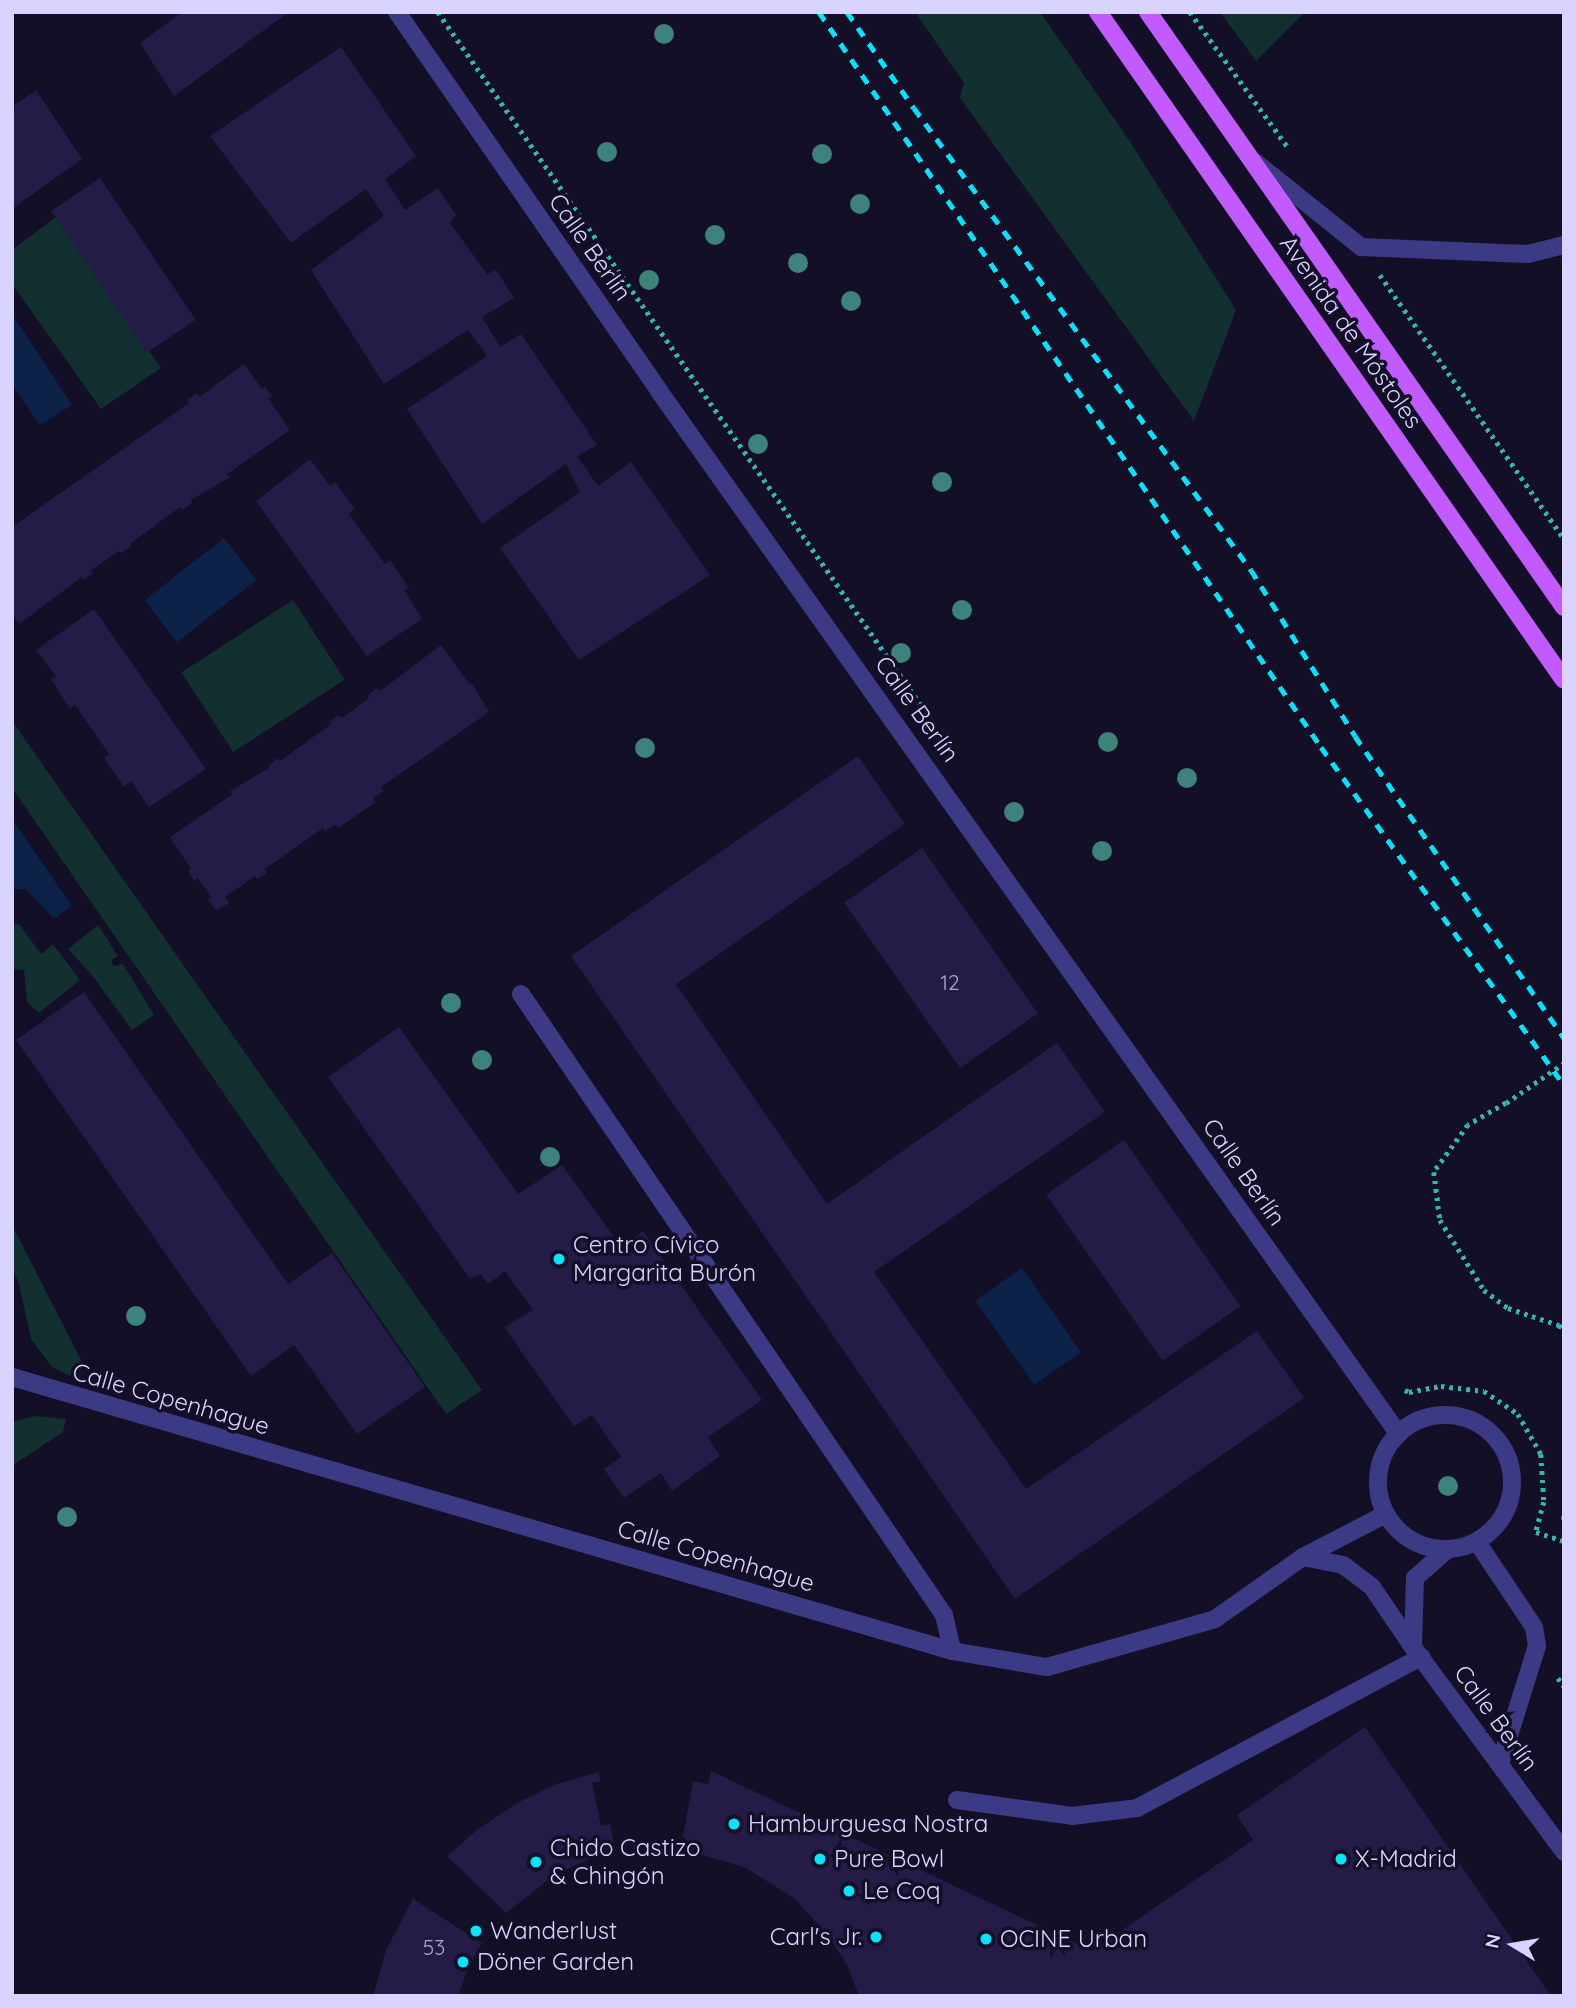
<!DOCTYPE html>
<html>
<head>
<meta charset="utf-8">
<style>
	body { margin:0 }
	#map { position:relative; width:1576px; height:2008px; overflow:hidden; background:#130f26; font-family:Quicksand,sans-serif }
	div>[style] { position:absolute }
	.green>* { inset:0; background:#12302f; transform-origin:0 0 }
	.water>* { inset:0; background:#0c2248; transform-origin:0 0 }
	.building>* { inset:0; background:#241b47; transform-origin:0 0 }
	.path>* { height:4.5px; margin-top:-2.25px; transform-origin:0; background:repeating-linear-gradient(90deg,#2fb8b0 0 3.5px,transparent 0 8.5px) }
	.minor>* { height:18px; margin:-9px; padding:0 9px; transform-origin:9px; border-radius:9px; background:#3d3a85 }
	.minor>.ring { margin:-9px; padding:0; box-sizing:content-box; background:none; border:18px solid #3d3a85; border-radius:50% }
	.major>* { height:18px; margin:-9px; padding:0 9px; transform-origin:9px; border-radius:9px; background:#c25bff }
	.rail>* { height:5px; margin-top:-2.5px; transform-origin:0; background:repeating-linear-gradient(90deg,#00e5ff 0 10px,transparent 0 19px) }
	.path-bridge>* { height:4.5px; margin-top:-2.25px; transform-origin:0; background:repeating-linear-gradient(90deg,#2fb8b0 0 3.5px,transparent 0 8.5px) }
	.trees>* { width:20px; height:20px; margin:-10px; border-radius:50%; background:#3d827b }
	.dots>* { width:19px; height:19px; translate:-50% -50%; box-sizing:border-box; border:4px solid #130f26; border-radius:50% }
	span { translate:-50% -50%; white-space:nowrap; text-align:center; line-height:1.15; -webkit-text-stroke:7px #130f26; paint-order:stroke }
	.number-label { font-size:21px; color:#aca6d1 }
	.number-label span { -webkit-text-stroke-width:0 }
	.street-label { font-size:24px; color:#d9d4ff }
	.poi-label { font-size:24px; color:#d9d4ff }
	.left { translate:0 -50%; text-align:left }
	.right { translate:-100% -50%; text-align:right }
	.frame { position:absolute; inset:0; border:14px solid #d9d4ff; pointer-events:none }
	.north { position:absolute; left:1478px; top:1910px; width:70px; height:70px; -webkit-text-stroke:5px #130f26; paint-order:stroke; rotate:281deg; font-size:19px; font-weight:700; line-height:28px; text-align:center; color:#d9d4ff }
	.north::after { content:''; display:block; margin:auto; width:24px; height:32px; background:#d9d4ff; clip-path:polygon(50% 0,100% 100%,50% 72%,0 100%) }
</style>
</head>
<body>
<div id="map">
	<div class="green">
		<i style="clip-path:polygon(915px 12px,1040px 12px,1129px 140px,1236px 310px,1194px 421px,960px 98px,964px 83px)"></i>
		<i style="clip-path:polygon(1220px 12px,1305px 12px,1256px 61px)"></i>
		<i style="clip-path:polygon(56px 217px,161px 368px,101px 409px,12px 284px,12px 250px)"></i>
		<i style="left:293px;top:600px;width:95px;height:133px;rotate:57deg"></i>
		<i style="clip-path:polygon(12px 721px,482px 1390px,446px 1414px,12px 788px)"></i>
		<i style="clip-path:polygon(19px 924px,41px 954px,53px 944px,80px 980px,39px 1013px,27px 1002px,24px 970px,12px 969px,12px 925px)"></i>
		<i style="clip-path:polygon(98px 925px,118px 956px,111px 960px,114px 966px,123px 964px,154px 1015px,132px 1030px,92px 975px,68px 949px)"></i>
		<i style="clip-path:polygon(12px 1225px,82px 1362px,78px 1380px,52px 1367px,31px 1339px,19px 1284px,12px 1266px)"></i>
		<i style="clip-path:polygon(35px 1416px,66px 1419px,63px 1432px,12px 1466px,12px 1422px)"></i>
	</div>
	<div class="water">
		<i style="clip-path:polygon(12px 314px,72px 405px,40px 425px,12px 385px)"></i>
		<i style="left:224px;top:538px;width:53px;height:101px;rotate:52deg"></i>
		<i style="clip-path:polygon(12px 819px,72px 906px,54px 919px,26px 889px,12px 889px)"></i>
		<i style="left:1022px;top:1268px;width:103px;height:57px;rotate:55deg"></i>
	</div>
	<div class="building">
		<i style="clip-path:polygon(182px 12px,289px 12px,174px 96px,140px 43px)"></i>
		<i style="clip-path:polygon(341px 47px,416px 156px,385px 179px,405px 210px,438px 188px,456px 215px,450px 223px,487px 274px,496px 270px,514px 298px,482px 317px,500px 347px,521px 334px,597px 445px,577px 456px,598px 486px,631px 462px,710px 575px,579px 660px,500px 548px,580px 492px,566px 464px,482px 524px,407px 409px,487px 356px,468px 330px,384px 384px,311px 270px,384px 216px,366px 189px,291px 243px,210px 136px)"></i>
		<i style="clip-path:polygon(36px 90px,82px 159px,12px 209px,12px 107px)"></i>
		<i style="left:100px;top:178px;width:171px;height:59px;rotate:56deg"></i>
		<i style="clip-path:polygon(244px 364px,262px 389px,265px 387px,272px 396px,268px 398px,290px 430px,227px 474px,230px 477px,191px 500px,192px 503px,183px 510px,180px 507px,130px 544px,132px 546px,121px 553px,119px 551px,91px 570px,93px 573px,84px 580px,82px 577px,19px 624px,12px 614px,12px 527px,189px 403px,187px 400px,197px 393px,199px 397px)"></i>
		<i style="clip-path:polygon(310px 459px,330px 486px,335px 482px,355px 509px,349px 514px,385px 564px,390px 560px,409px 588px,404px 590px,422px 619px,367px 656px,256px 501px)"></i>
		<i style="clip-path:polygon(94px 609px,206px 769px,149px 807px,131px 781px,124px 787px,104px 758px,109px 754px,75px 705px,70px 709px,51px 679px,56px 676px,36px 650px)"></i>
		<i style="clip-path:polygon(441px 645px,470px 685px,472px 683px,489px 712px,381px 787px,384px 791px,373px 798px,376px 802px,338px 828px,335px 825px,324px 832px,323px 828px,265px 869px,266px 873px,257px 879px,255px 876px,225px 897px,229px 903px,216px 911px,208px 899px,212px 898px,198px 878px,194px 881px,188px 871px,191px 869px,170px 837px,233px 794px,230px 791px,269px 768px,269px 765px,278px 758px,280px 761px,331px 724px,329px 722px,339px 715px,342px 718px,369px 698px,368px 695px,377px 688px,380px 691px)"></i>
		<i style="clip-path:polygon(858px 756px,905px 824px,676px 984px,827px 1204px,1057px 1043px,1105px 1112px,874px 1272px,1026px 1489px,1257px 1331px,1304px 1398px,1015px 1599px,571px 956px)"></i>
		<i style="left:922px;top:848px;width:202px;height:95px;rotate:55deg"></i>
		<i style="clip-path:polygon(84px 992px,288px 1284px,332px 1253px,425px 1387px,357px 1434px,294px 1345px,251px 1376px,16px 1040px)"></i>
		<i style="clip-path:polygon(399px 1027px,518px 1194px,562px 1165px,621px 1247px,643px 1231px,762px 1400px,708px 1437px,720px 1456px,672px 1491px,661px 1473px,624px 1498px,604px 1469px,621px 1457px,592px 1415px,574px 1426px,504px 1327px,533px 1310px,505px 1271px,488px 1284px,481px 1274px,470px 1279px,328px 1077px)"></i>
		<i style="left:1124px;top:1140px;width:203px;height:95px;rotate:55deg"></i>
		<i style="clip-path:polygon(1365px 1727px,1551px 1996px,859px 1996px,847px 1965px,830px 1938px,795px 1899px,746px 1868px,697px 1853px,697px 1850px,681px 1847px,693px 1781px,708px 1784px,711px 1771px,1092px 1951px,1253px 1840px,1237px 1815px)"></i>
		<i style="clip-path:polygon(599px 1772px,600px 1781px,592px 1783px,601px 1826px,610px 1824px,616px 1853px,590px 1859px,556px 1874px,506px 1913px,447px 1856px,478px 1829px,517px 1803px,556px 1784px)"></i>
		<i style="clip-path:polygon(413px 1899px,482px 1943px,469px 1966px,458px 1996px,373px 1996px,386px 1950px)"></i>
	</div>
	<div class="path">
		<i style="left:438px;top:12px;width:861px;rotate:55.13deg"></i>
		<i style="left:1190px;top:12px;width:169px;rotate:54.1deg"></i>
		<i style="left:1380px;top:275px;width:322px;rotate:55.1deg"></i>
		<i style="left:1506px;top:1103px;width:44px;rotate:149.9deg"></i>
		<i style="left:1468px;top:1125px;width:58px;rotate:125.9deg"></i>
		<i style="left:1434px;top:1172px;width:48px;rotate:82.9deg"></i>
		<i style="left:1440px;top:1220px;width:83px;rotate:57.8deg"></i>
		<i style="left:1484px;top:1290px;width:30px;rotate:37deg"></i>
		<i style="left:1508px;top:1308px;width:54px;rotate:18.4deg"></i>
		<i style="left:1559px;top:1325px;width:8px;rotate:50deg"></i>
		<i style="left:1405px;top:1390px;width:4px;rotate:27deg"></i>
		<i style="left:1409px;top:1392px;width:33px;rotate:-11deg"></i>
		<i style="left:1441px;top:1386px;width:43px;rotate:6.6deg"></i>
		<i style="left:1484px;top:1391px;width:41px;rotate:34.1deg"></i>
		<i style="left:1518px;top:1414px;width:46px;rotate:60.1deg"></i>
		<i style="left:1541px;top:1454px;width:48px;rotate:86.4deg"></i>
		<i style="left:1544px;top:1502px;width:31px;rotate:105deg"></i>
		<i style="left:1536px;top:1532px;width:29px;rotate:18deg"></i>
		<i style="left:1564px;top:1516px;width:7px;rotate:90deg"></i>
		<i style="left:1558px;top:1678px;width:10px;rotate:53deg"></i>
	</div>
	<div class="minor">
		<i style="left:397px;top:12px;width:461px;rotate:55.3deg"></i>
		<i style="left:659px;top:391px;width:1277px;rotate:54.66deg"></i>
		<i style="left:1255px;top:162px;width:136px;rotate:38.7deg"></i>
		<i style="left:1361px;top:247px;width:167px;rotate:2.4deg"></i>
		<i style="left:1528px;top:254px;width:37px;rotate:-14deg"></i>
		<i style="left:521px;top:994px;width:751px;rotate:55.74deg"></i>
		<i style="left:944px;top:1615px;width:37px;rotate:77deg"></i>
		<i style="left:12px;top:1377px;width:979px;rotate:16.25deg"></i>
		<i style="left:952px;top:1651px;width:96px;rotate:9.6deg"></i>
		<i style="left:1047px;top:1667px;width:175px;rotate:-15.9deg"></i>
		<i style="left:1215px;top:1619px;width:108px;rotate:-35.2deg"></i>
		<i style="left:1303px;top:1557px;width:93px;rotate:-27.4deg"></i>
		<i class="ring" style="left:1378px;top:1415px;width:116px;height:116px"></i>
		<i style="left:1477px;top:1542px;width:102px;rotate:56.2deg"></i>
		<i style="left:1534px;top:1627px;width:19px;rotate:81deg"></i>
		<i style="left:1537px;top:1646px;width:124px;rotate:107.4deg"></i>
		<i style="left:1448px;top:1549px;width:44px;rotate:138.7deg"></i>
		<i style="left:1415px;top:1578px;width:69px;rotate:91.7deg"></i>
		<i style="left:1413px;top:1647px;width:255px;rotate:53.6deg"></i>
		<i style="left:1303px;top:1557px;width:41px;rotate:11.3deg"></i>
		<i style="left:1343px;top:1565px;width:36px;rotate:37deg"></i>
		<i style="left:1372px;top:1587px;width:73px;rotate:55.7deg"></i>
		<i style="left:957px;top:1800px;width:116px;rotate:7.9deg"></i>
		<i style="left:1072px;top:1816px;width:65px;rotate:-7deg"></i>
		<i style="left:1137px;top:1808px;width:322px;rotate:-28deg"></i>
	</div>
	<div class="major">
		<i style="left:1098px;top:12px;width:814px;rotate:55.1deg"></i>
		<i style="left:1148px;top:12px;width:726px;rotate:55.04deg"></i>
	</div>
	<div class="rail">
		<i style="left:819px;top:12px;width:890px;rotate:55.67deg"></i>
		<i style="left:1321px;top:747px;width:416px;rotate:54.3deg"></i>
		<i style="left:847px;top:12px;width:117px;rotate:55.1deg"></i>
		<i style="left:914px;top:108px;width:572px;rotate:53.89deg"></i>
		<i style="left:1251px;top:570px;width:196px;rotate:57.9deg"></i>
		<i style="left:1355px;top:736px;width:367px;rotate:55.3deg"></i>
	</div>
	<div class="path-bridge">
		<i style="left:1506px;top:1103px;width:70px;rotate:-34.6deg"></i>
	</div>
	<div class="trees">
		<i style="left:664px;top:34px"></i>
		<i style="left:607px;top:152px"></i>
		<i style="left:822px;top:154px"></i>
		<i style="left:860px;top:204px"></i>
		<i style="left:715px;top:235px"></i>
		<i style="left:798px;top:263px"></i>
		<i style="left:649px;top:280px"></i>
		<i style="left:851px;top:301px"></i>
		<i style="left:758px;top:444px"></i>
		<i style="left:942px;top:482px"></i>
		<i style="left:962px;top:610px"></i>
		<i style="left:901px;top:653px"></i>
		<i style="left:1108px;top:742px"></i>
		<i style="left:645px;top:748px"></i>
		<i style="left:1187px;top:778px"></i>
		<i style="left:1014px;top:812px"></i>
		<i style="left:1102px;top:851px"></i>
		<i style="left:451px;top:1003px"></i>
		<i style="left:482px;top:1060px"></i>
		<i style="left:550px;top:1157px"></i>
		<i style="left:136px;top:1316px"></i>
		<i style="left:1448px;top:1486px"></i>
		<i style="left:67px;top:1517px"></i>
	</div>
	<div class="dots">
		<i style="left:559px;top:1259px;background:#00e5ff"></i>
		<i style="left:734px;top:1824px;background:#00e5ff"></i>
		<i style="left:820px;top:1859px;background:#00e5ff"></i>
		<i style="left:1341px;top:1859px;background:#00e5ff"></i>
		<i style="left:536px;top:1862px;background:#00e5ff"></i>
		<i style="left:849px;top:1891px;background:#00e5ff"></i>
		<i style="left:476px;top:1931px;background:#00e5ff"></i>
		<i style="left:876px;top:1937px;background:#00e5ff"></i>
		<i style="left:986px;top:1939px;background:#00e5ff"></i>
		<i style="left:463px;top:1962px;background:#00e5ff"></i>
	</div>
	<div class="number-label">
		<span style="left:950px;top:982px">12</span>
		<span style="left:434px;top:1947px">53</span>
	</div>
	<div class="street-label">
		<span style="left:590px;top:247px;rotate:55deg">Calle Berlín</span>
		<span style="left:1351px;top:332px;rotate:55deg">Avenida de Móstoles</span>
		<span style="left:917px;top:709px;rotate:54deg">Calle Berlín</span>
		<span style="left:1244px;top:1172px;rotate:55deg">Calle Berlín</span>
		<span style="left:171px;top:1399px;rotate:16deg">Calle Copenhague</span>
		<span style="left:716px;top:1556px;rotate:16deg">Calle Copenhague</span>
		<span style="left:1496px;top:1718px;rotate:54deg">Calle Berlín</span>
	</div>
	<div class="poi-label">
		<span class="left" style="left:573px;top:1259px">Centro Cívico<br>Margarita Burón</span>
		<span class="left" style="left:748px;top:1824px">Hamburguesa Nostra</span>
		<span class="left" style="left:550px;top:1862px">Chido Castizo<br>&amp; Chingón</span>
		<span class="left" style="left:834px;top:1859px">Pure Bowl</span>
		<span class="left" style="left:1355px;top:1859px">X-Madrid</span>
		<span class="left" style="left:863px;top:1891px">Le Coq</span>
		<span class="left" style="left:490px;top:1931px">Wanderlust</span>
		<span class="right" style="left:862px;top:1937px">Carl's Jr.</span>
		<span class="left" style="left:1000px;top:1939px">OCINE Urban</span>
		<span class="left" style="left:477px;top:1962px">Döner Garden</span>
	</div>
	<div class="frame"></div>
	<div class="north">N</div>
</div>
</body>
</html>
